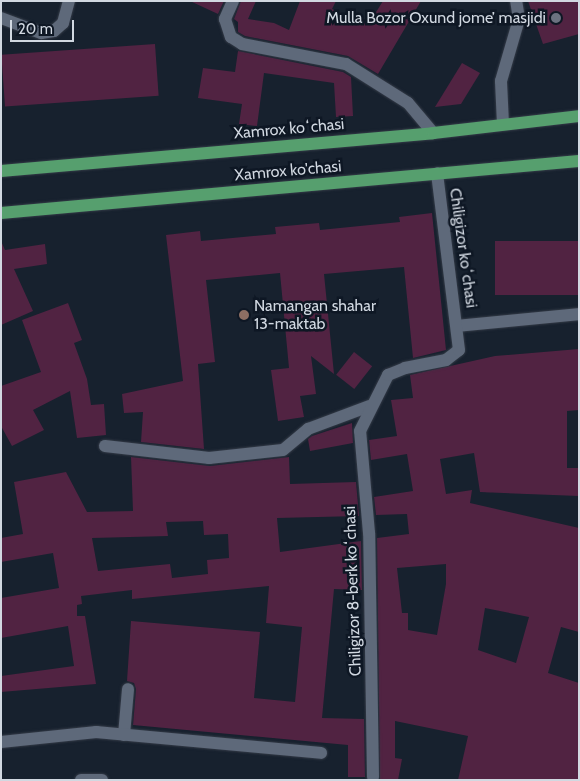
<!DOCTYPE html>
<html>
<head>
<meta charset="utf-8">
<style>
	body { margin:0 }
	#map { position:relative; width:580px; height:781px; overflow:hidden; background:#17212e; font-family:Cabin,sans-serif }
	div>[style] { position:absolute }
	.building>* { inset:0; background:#512342; transform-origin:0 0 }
	.roads { filter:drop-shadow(0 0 1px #343b47) drop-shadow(0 0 1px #343b47) }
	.minor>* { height:12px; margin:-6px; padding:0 6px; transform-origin:6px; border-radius:6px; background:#5e697a }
	.major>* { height:12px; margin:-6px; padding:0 6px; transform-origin:6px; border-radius:6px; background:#569f6e }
	.dots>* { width:14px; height:14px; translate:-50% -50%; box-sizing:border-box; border:2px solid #0e1724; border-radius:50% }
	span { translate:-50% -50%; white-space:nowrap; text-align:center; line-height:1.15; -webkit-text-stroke:5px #0e1724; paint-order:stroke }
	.poi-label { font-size:16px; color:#d1d8e1 }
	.right { translate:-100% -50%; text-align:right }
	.left { translate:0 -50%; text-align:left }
	.street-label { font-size:16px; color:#d1d8e1 }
	.frame { position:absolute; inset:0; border:2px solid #d1d8e1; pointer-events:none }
	.scale { position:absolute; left:10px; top:20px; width:64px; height:22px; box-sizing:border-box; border:2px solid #d1d8e1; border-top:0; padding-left:6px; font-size:15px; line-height:18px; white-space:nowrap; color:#d1d8e1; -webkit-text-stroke:4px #0e1724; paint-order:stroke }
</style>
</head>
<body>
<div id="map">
	<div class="building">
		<i style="clip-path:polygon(190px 1px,224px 1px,218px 14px)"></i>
		<i style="clip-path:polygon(241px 1px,256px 1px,248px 19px,274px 23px,289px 30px,300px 1px,336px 1px,332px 9px,368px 25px,383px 1px,421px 1px,378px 74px,348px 56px,245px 36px,238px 32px,238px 22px,234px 19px)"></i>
		<i style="clip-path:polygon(528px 1px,579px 1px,579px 34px,543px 44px)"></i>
		<i style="left:155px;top:44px;width:52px;height:154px;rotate:86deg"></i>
		<i style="clip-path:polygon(238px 51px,343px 72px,351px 77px,353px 116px,336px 117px,334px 83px,264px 73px,257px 126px,239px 124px,242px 104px,198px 98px,203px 68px,235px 72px)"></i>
		<i style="clip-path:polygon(462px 63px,480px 73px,461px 104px,435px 107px)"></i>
		<i style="clip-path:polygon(432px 213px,446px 350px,413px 358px,404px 267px,324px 274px,334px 374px,311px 356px,316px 394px,300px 396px,304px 417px,278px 421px,271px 370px,289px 368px,280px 273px,206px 280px,215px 362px,198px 364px,204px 449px,141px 442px,143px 412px,124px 413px,122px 394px,183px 381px,166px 235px,200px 231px,201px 241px,276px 234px,275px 227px,319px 223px,320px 230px,400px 222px,399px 217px)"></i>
		<i style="clip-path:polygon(1px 241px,5px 250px,45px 244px,47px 264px,14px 269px,33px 311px,1px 325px)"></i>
		<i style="left:579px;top:241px;width:54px;height:84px;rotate:90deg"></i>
		<i style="clip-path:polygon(68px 303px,82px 340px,74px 343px,87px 379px,91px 405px,104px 404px,106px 435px,77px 438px,70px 391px,33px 410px,44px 430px,12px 446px,1px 426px,1px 386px,41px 372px,22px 320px)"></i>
		<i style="clip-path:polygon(evenodd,579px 349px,579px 410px,567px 411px,567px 468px,579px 468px,579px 496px,480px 492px,474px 453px,440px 459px,446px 494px,472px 490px,470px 503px,579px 528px,579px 632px,561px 627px,548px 673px,579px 683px,579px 780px,458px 780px,468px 736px,395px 721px,395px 758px,402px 759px,398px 780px,380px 780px,377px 538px,409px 534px,407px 514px,376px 515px,374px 497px,413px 491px,407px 454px,371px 460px,369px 440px,397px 436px,391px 400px,413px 398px,410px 375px,495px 356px,579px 349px,446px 564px,446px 584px,437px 635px,408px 630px,408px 613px,402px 613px,397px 568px,446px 564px,579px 349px,485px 608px,529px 617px,516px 663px,478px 650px,485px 608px)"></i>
		<i style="left:354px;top:352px;width:23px;height:29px;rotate:38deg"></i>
		<i style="clip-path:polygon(352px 423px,353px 443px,310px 451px,308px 439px,312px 436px)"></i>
		<i style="clip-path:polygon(evenodd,131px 457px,210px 466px,289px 457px,290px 484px,356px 482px,359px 516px,277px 518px,280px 552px,361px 541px,362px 590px,334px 589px,322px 718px,364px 719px,365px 777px,348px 777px,348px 745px,133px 725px,136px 689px,134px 683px,127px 681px,131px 621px,260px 632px,254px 698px,295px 702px,302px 627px,266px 623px,269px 586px,132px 599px,132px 590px,81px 596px,82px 604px,77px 605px,77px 616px,85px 616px,96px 684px,1px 692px,1px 676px,74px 666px,68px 626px,1px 638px,1px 598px,59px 588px,53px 553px,1px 562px,1px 538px,23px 534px,14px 482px,66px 472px,87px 512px,133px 511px,131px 457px,203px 521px,204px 535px,228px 534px,229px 558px,207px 560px,208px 574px,172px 578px,170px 564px,98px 571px,92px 538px,168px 536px,166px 522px,203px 521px)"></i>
	</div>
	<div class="roads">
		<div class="minor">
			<i style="left:233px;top:1px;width:20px;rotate:114deg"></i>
			<i style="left:225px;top:19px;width:19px;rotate:72deg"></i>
			<i style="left:231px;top:37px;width:13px;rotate:32deg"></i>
			<i style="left:242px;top:44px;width:106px;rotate:10.9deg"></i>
			<i style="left:346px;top:64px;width:73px;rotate:32.2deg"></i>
			<i style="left:408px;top:103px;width:39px;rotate:50deg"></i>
			<i style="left:1px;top:18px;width:43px;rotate:20.6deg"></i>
			<i style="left:41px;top:33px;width:13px;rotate:-9deg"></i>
			<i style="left:54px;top:31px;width:12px;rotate:-42deg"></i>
			<i style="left:63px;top:23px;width:23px;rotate:-75deg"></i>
			<i style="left:503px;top:124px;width:43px;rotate:-92.7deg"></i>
			<i style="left:501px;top:81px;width:65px;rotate:-73.8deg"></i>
			<i style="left:519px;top:19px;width:18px;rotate:-99deg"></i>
			<i style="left:457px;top:326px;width:123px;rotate:-5.6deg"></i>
			<i style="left:105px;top:446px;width:105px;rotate:6.6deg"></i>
			<i style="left:209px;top:458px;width:74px;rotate:-6.2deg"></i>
			<i style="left:283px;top:450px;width:33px;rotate:-40deg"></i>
			<i style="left:308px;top:429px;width:66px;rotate:-20.4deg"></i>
			<i style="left:124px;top:735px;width:46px;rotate:-85deg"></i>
			<i style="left:1px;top:742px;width:96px;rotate:-6deg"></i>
			<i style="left:96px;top:732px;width:226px;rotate:5.3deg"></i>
			<i style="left:373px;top:777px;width:244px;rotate:-90.9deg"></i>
			<i style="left:369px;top:533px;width:102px;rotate:-95deg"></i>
			<i style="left:360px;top:431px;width:63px;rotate:-63.4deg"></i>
			<i style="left:388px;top:375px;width:18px;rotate:-22deg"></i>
			<i style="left:405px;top:368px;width:42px;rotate:-11deg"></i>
			<i style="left:446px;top:360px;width:16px;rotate:-38deg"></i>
			<i style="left:459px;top:350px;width:178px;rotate:-97.1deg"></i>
			<i style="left:81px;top:780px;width:21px"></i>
		</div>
		<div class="major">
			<i style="left:1px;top:171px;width:434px;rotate:-5deg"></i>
			<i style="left:433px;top:133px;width:147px;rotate:-6.6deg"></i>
			<i style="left:1px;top:213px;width:580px;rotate:-5.14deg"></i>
		</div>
	</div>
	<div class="dots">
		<i style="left:556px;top:18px;background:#6b7280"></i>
		<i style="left:244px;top:315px;background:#8d6e63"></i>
	</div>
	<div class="poi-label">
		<span class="right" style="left:546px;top:18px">Mulla Bozor Oxund jome’ masjidi</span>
		<span class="left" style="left:254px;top:315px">Namangan shahar<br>13-maktab</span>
	</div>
	<div class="street-label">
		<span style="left:289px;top:129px;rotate:-5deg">Xamrox koʻchasi</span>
		<span style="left:288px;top:171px;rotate:-5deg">Xamrox ko'chasi</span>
		<span style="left:463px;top:248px;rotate:82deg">Chiligizor koʻchasi</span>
		<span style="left:353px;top:591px;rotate:-92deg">Chiligizor 8-berk koʻchasi</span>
	</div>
	<div class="frame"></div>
	<div class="scale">20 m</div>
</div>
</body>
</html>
